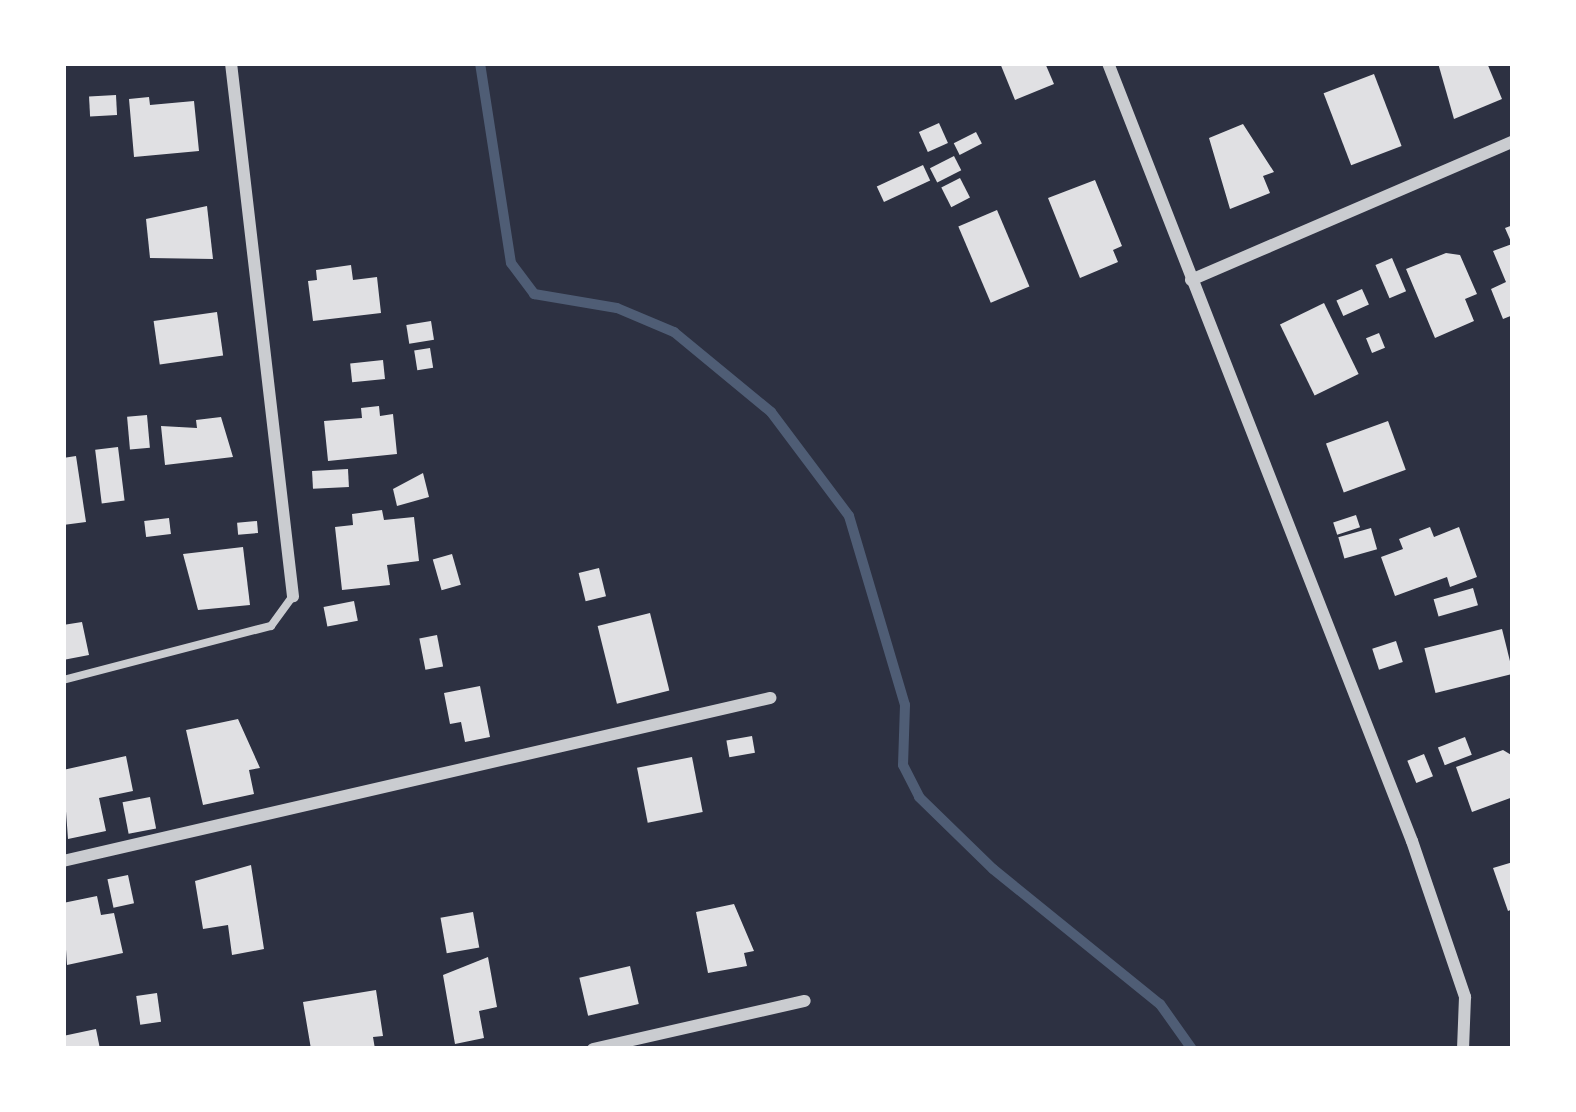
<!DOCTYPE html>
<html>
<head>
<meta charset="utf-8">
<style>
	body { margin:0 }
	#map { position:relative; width:1576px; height:1112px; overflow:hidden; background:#2d3142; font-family:Rubik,sans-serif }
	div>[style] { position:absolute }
	.stream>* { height:10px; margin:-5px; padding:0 5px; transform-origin:5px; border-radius:5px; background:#4f5d75 }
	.building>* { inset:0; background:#e0e0e3; transform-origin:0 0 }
	.service>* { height:8px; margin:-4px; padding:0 4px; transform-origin:4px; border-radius:4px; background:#caccd0 }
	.minor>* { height:12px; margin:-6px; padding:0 6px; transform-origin:6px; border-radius:6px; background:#caccd0 }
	span { translate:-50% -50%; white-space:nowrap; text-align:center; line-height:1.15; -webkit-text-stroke:10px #fff; paint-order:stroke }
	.frame { position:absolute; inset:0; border:66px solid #fff; pointer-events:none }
</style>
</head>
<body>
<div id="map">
	<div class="stream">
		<i style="left:480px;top:63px;width:202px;rotate:81.2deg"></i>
		<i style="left:511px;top:263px;width:39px;rotate:53deg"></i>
		<i style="left:534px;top:294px;width:84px;rotate:9.6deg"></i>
		<i style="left:617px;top:308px;width:62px;rotate:22.8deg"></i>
		<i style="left:674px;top:332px;width:126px;rotate:39.5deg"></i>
		<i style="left:771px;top:412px;width:130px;rotate:53.1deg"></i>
		<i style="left:849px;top:516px;width:197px;rotate:73.5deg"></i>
		<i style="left:905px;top:705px;width:60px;rotate:91.9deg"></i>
		<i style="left:903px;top:765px;width:36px;rotate:63deg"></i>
		<i style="left:919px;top:797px;width:103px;rotate:44.2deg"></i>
		<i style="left:993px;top:869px;width:215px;rotate:39deg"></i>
		<i style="left:1160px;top:1004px;width:55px;rotate:54.6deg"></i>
	</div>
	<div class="building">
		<i style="clip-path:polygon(1000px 63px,1045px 63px,1054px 84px,1015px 100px)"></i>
		<i style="clip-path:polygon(1438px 63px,1487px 63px,1502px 99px,1454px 119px)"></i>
		<i style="left:1374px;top:74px;width:77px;height:54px;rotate:69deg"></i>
		<i style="left:116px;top:95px;width:20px;height:27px;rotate:87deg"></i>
		<i style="clip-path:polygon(149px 97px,150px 105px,194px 101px,199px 151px,134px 157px,129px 99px)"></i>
		<i style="left:939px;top:123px;width:22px;height:22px;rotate:66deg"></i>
		<i style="clip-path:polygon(1243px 124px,1274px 172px,1263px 176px,1270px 193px,1230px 209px,1209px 138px)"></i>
		<i style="left:976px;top:132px;width:13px;height:25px;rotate:63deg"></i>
		<i style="left:954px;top:156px;width:16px;height:27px;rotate:63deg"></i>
		<i style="left:923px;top:165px;width:17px;height:51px;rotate:65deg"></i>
		<i style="left:960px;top:178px;width:22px;height:21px;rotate:63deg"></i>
		<i style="clip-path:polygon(1095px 180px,1122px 246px,1113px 250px,1118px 262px,1080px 278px,1048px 198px)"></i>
		<i style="clip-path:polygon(207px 206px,213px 259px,150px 258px,146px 219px)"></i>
		<i style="left:997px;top:210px;width:83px;height:42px;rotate:67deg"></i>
		<i style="clip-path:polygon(1513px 225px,1513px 315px,1503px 319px,1491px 289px,1506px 282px,1493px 251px,1512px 244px,1505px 228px)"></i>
		<i style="clip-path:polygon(1446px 253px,1460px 255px,1477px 294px,1465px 299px,1474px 321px,1435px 338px,1406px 269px)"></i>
		<i style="left:1392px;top:258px;width:36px;height:18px;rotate:67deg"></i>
		<i style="clip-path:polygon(351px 265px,353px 280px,377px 277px,381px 313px,313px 321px,308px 281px,317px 280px,316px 270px)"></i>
		<i style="left:1362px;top:289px;width:17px;height:28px;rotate:66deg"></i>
		<i style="left:1324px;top:303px;width:79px;height:49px;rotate:64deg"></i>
		<i style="left:217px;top:312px;width:44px;height:64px;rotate:82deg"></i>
		<i style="left:431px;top:321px;width:19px;height:25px;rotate:81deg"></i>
		<i style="left:1379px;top:333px;width:16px;height:14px;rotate:68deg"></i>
		<i style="left:430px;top:348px;width:20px;height:16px;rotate:81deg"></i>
		<i style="left:383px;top:360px;width:19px;height:33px;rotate:84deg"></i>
		<i style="clip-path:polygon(379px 406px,380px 416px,393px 414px,397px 454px,328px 461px,324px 421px,362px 418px,361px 408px)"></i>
		<i style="left:147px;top:415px;width:33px;height:20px;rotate:85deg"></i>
		<i style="clip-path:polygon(221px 417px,233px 457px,165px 465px,161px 426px,197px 428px,196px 420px)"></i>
		<i style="left:1388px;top:421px;width:52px;height:66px;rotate:70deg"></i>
		<i style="left:118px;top:447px;width:54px;height:23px;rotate:83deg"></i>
		<i style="clip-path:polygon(76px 456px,86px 522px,63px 525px,63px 458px)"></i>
		<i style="left:348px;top:469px;width:18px;height:36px;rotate:87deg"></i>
		<i style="clip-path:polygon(423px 473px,429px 497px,397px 506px,393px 489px)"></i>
		<i style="clip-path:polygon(382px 510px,384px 520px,414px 517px,419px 561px,387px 565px,390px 585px,342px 590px,335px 527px,353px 525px,352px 514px)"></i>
		<i style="left:1356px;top:515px;width:13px;height:24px;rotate:72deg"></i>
		<i style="left:169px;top:518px;width:16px;height:25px;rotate:83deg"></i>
		<i style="left:257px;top:521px;width:12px;height:20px;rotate:85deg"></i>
		<i style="clip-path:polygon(1430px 527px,1434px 537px,1459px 527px,1477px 577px,1450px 587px,1447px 577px,1395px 596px,1381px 557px,1403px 549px,1399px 539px)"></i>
		<i style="left:1371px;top:528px;width:22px;height:34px;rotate:74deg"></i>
		<i style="clip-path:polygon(243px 547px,250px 605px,198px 610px,183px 554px)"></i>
		<i style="left:452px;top:554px;width:32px;height:20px;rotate:74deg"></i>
		<i style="left:599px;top:568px;width:29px;height:21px;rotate:76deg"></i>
		<i style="left:1473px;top:588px;width:18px;height:41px;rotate:74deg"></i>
		<i style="left:354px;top:601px;width:20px;height:31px;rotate:79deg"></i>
		<i style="left:650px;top:613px;width:80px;height:54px;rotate:76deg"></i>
		<i style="clip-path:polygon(82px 622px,89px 655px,63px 660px,63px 625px)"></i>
		<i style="left:1502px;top:629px;width:46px;height:80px;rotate:76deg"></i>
		<i style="left:437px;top:635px;width:32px;height:18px;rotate:79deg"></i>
		<i style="left:1396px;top:641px;width:22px;height:25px;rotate:72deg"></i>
		<i style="clip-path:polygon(480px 686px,490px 737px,465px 742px,461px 722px,450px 724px,444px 693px)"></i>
		<i style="clip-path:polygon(238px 719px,260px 768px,249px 770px,254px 794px,203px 805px,186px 730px)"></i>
		<i style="left:752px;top:736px;width:17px;height:26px;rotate:80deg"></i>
		<i style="left:1465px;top:737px;width:19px;height:29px;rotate:69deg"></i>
		<i style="clip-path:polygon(1503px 750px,1513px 756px,1513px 797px,1472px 812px,1456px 767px)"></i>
		<i style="left:1424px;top:754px;width:24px;height:18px;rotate:68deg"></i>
		<i style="clip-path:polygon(126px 756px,133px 791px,99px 798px,106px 831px,68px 839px,63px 770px)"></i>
		<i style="left:692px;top:757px;width:56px;height:56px;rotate:79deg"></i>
		<i style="left:150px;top:797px;width:32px;height:28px;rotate:79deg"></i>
		<i style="clip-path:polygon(1513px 862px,1513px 909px,1508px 911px,1493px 868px)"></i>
		<i style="clip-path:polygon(251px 865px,264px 949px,232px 955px,228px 925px,203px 929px,195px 881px)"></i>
		<i style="left:128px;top:875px;width:29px;height:21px;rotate:78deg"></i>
		<i style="clip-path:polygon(97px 896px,101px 915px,114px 913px,123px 953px,67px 965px,63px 903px)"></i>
		<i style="clip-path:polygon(734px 904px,754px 951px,744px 953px,747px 966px,708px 973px,696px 912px)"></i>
		<i style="left:473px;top:912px;width:36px;height:33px;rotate:80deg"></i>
		<i style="clip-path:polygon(488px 957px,497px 1007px,479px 1011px,484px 1038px,455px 1044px,443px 975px)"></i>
		<i style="left:630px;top:966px;width:39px;height:52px;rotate:77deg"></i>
		<i style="clip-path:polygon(376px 990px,383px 1036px,373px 1037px,375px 1049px,311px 1049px,303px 1002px)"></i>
		<i style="left:157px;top:993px;width:29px;height:21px;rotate:82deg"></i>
		<i style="clip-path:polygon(96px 1029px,100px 1049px,63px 1049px,63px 1036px)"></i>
	</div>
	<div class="service">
		<i style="left:63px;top:680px;width:215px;rotate:-14.6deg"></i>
		<i style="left:271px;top:626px;width:37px;rotate:-54deg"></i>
	</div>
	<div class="minor">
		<i style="left:231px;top:63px;width:537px;rotate:83.37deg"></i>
		<i style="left:1108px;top:63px;width:835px;rotate:68.66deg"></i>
		<i style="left:1412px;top:841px;width:165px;rotate:71.2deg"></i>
		<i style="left:1465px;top:997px;width:52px;rotate:92.2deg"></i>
		<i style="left:1191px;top:280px;width:351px;rotate:-23.3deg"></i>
		<i style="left:63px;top:861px;width:726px;rotate:-12.98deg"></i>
		<i style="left:593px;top:1049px;width:217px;rotate:-12.8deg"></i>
	</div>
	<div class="frame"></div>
</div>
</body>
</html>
